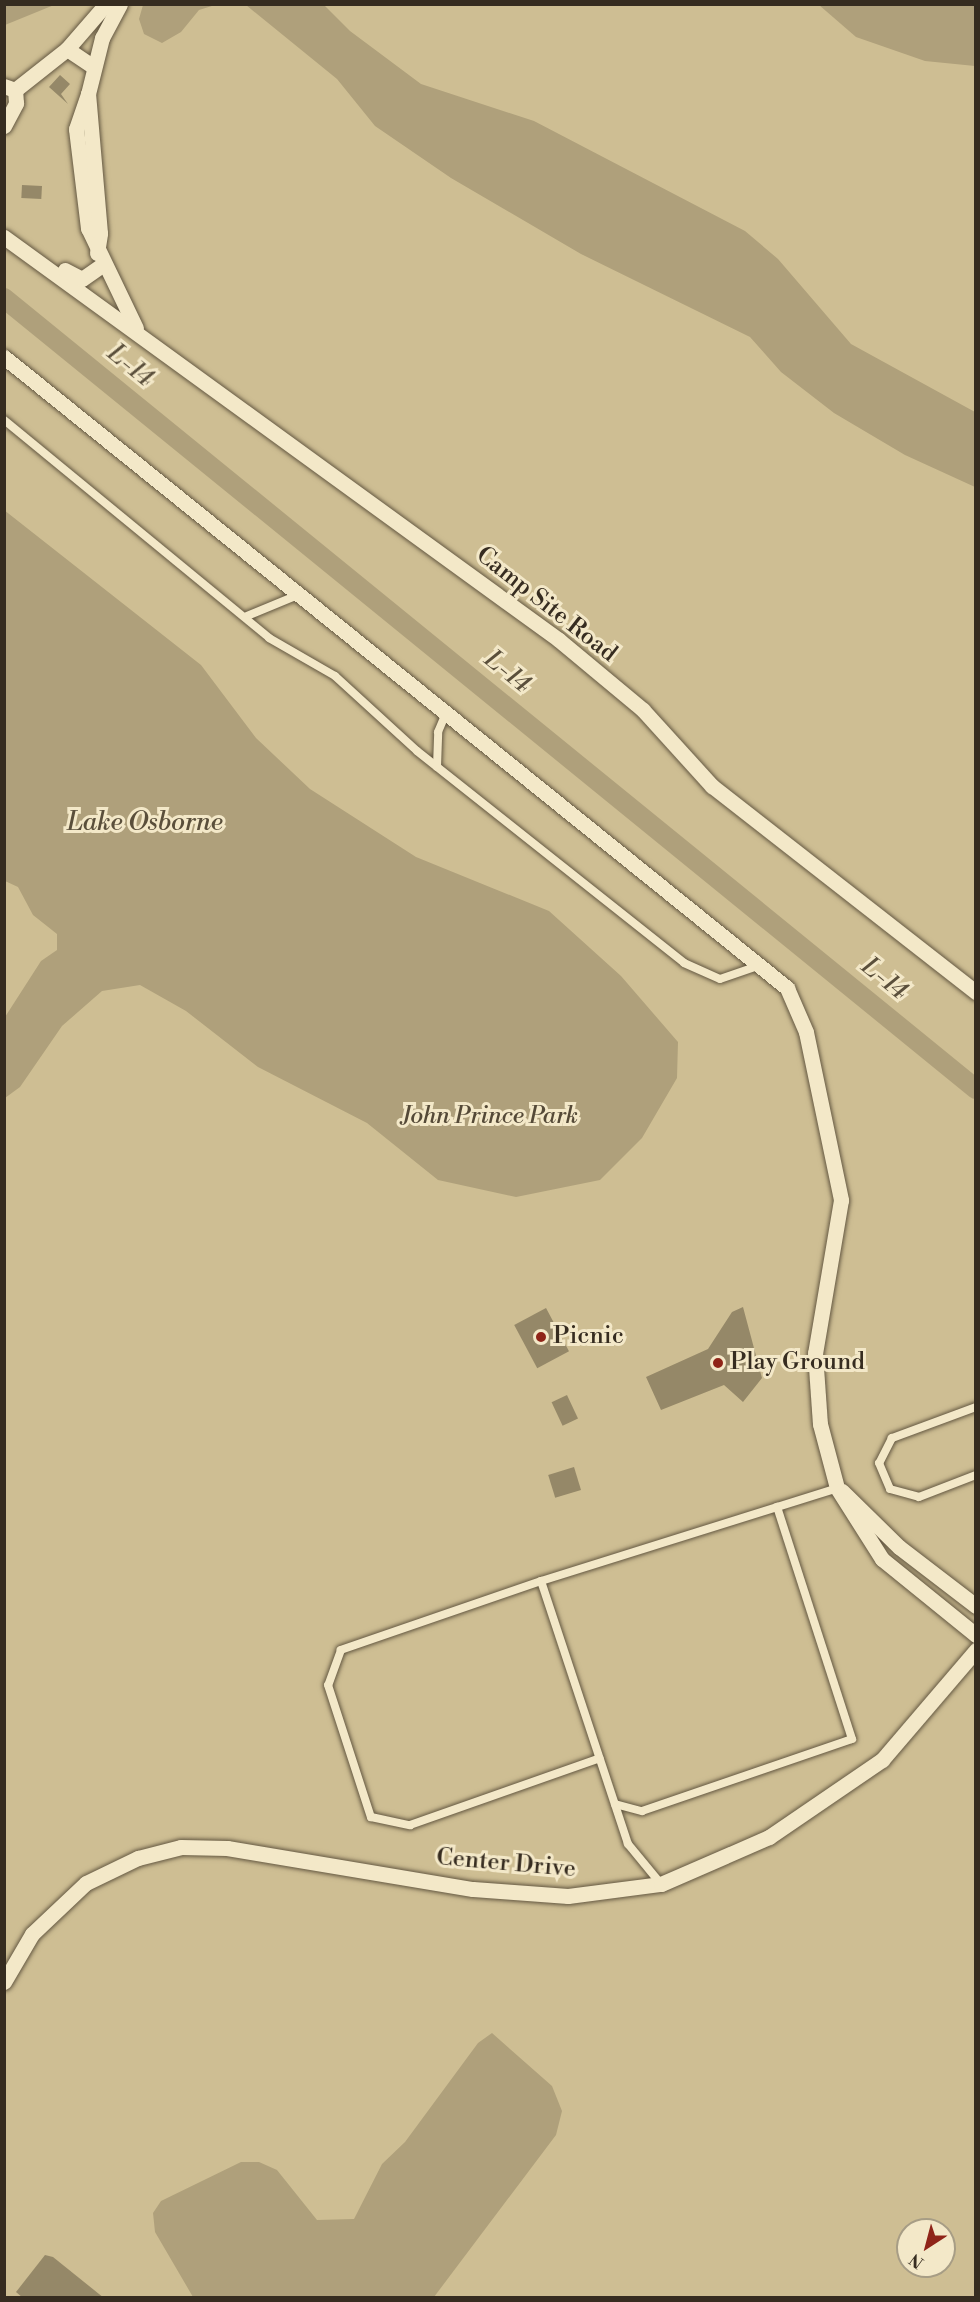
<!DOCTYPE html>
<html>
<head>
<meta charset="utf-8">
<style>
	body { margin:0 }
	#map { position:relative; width:980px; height:2302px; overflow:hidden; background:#eddcaa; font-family:"Libre Bodoni",serif }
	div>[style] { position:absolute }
	.green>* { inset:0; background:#cebe93 }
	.water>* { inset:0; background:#afa07b }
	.canal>* { height:20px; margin:-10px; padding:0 10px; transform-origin:10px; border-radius:10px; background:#afa07b }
	.building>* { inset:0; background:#958868; transform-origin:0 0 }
	.roads { filter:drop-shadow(0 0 2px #645842) drop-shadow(0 0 2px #645842) }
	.lane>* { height:8px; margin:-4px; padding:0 4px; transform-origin:4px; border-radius:4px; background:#f3e8c8 }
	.street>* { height:15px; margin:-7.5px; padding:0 7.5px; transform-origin:7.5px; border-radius:7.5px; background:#f3e8c8 }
	.dots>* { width:16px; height:16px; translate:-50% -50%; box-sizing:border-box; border:3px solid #f3e8c8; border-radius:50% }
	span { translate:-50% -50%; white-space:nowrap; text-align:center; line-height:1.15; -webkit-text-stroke:6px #f3e8c8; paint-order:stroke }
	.street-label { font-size:24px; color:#362c20 }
	.park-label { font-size:24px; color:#544937; font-style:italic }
	.poi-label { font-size:24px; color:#362c20 }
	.left { translate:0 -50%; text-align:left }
	.water-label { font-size:26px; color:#5a4f3b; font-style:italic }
	.frame { position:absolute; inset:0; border:6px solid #362c20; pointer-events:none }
	.north { position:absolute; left:896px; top:2218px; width:60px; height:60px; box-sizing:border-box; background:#f3e8c8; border:2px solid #a79d85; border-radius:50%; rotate:216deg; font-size:16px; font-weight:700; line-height:24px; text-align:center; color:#362c20 }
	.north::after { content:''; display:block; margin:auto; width:21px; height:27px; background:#8f2418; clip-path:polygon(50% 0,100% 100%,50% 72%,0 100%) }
</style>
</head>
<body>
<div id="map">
	<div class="green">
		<i style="clip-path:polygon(evenodd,5px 5px,975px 5px,975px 2297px,5px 2297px,5px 5px,908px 2230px,944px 2230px,944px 2266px,908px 2266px,908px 2230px)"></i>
	</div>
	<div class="water">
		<i style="clip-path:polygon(5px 4px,54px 4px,54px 5px,5px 25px)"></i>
		<i style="clip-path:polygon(143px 5px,143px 4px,215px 5px,199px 10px,181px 32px,162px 43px,144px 34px,139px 19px)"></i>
		<i style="clip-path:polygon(246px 5px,324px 5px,350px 31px,421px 84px,534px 121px,745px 231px,778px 259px,851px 344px,975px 412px,975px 487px,905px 455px,834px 413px,781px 372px,750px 337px,581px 254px,451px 178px,375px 126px,337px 79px)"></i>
		<i style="clip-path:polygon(819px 5px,975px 5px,975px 66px,925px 61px,856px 37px)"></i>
		<i style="clip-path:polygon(4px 510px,201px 665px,256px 738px,310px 789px,416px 857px,549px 911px,621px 976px,678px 1042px,677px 1078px,642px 1138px,600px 1180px,516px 1197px,438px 1180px,367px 1123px,258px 1067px,186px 1011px,140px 985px,102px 991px,62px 1026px,20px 1087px,5px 1098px,5px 1017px,41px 961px,57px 950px,57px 934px,33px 915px,18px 887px,5px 881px)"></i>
		<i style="clip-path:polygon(492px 2033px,552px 2086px,562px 2111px,556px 2135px,434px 2297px,193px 2297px,155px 2232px,153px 2213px,161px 2201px,241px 2162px,259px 2162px,277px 2170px,317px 2220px,354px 2219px,382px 2164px,405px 2142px,478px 2043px)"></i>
	</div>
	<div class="canal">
		<i style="left:4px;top:298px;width:1253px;rotate:39.14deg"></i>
	</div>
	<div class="building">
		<i style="clip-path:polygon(60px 75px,70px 84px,61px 94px,68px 104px,49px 87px)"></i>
		<i style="left:22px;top:185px;width:20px;height:13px;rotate:3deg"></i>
		<i style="clip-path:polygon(743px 1307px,762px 1378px,743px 1402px,724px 1385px,661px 1410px,646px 1377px,708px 1349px,732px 1312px)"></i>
		<i style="left:546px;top:1308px;width:49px;height:36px;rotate:62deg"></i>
		<i style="left:567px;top:1395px;width:26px;height:17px;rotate:65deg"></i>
		<i style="left:574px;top:1467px;width:24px;height:27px;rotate:73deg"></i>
		<i style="clip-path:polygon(45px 2255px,53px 2257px,104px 2298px,23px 2298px,16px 2292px)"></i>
	</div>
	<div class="roads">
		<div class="lane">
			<i style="left:4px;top:420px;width:343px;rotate:39.4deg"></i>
			<i style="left:269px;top:638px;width:76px;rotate:29.9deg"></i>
			<i style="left:335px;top:676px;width:111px;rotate:42.4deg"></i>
			<i style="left:417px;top:751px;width:341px;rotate:38.4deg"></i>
			<i style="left:684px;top:963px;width:39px;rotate:24deg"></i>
			<i style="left:720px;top:979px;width:43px;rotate:-18.9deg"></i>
			<i style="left:247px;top:616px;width:57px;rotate:-22.5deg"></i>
			<i style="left:437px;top:767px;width:35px;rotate:-88deg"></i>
			<i style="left:438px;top:732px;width:23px;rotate:-67deg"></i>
			<i style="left:976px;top:1407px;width:90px;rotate:159.7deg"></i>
			<i style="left:892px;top:1438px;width:28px;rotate:117deg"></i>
			<i style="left:879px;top:1463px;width:28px;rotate:67deg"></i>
			<i style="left:890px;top:1489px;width:30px;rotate:15deg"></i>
			<i style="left:919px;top:1497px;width:61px;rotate:-21.1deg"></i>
			<i style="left:541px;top:1581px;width:212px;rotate:161deg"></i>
			<i style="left:341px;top:1650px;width:37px;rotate:110deg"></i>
			<i style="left:328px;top:1685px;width:139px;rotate:72deg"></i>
			<i style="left:371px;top:1817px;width:40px;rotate:12deg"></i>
			<i style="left:410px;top:1825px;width:201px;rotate:-19.4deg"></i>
			<i style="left:615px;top:1804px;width:28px;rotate:15deg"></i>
			<i style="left:642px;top:1811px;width:222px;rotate:-18.9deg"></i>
			<i style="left:852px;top:1739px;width:244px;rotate:-107.9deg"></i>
			<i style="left:661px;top:1884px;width:52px;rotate:-129.5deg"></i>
			<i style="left:628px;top:1844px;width:277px;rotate:-108.3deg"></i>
			<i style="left:541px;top:1581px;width:310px;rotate:-17.4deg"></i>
		</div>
		<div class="street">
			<i style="left:67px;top:49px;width:60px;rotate:-49.1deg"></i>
			<i style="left:4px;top:86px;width:12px;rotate:20deg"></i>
			<i style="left:15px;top:90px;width:66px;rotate:-38.3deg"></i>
			<i style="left:67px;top:49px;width:32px;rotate:34deg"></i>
			<i style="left:88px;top:94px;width:37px;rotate:109deg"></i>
			<i style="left:76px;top:129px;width:100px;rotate:83.1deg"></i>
			<i style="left:88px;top:228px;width:111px;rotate:64.4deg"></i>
			<i style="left:4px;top:126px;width:26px;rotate:-62deg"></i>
			<i style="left:16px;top:103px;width:13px;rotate:-94deg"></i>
			<i style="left:4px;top:237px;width:686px;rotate:35.98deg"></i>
			<i style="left:559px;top:640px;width:109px;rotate:39.8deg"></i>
			<i style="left:643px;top:710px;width:103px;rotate:47.8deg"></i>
			<i style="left:712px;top:786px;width:335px;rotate:38deg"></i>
			<i style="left:97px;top:253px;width:20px;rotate:-81deg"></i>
			<i style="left:100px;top:233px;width:140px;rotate:-94.9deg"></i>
			<i style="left:88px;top:94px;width:58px;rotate:-76deg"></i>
			<i style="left:102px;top:38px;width:38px;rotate:-62deg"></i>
			<i style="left:65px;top:270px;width:19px;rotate:28deg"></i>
			<i style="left:82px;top:279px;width:24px;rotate:-35deg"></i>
			<i style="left:4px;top:357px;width:1006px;rotate:38.86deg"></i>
			<i style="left:787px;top:988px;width:48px;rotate:66.6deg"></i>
			<i style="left:806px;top:1032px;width:172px;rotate:78.2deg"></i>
			<i style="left:841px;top:1200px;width:155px;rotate:99.6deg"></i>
			<i style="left:815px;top:1353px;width:71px;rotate:86deg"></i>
			<i style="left:820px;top:1424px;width:66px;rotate:75.1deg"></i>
			<i style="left:837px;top:1488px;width:84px;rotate:57.6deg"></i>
			<i style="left:882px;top:1559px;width:121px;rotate:39deg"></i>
			<i style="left:842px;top:1491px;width:80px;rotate:44.5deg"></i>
			<i style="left:899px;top:1547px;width:97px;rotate:37.5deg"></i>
			<i style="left:4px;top:1982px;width:56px;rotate:-59.7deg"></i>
			<i style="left:32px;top:1934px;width:74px;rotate:-43.4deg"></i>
			<i style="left:86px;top:1883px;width:58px;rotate:-25.7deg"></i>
			<i style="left:138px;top:1858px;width:44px;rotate:-14.3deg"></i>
			<i style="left:181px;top:1847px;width:46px;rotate:1.2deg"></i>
			<i style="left:227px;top:1848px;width:249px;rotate:9.5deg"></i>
			<i style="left:473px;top:1889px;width:95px;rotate:4.2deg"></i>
			<i style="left:568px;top:1896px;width:94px;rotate:-7.4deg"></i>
			<i style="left:661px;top:1884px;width:118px;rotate:-23.5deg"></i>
			<i style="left:769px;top:1837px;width:137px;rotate:-34.3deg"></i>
			<i style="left:882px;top:1760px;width:145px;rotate:-49.5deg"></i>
		</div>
	</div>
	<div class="dots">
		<i style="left:541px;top:1337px;background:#8f2418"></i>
		<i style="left:718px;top:1363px;background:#8f2418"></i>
	</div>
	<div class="street-label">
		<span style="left:546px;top:605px;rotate:38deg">Camp Site Road</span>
		<span style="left:506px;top:1864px;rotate:5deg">Center Drive</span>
	</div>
	<div class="park-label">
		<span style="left:490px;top:1117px">John Prince Park</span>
	</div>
	<div class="poi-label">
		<span class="left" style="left:553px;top:1337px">Picnic</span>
		<span class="left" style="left:730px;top:1363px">Play Ground</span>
	</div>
	<div class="water-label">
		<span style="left:130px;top:366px;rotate:39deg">L-14</span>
		<span style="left:507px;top:672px;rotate:39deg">L-14</span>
		<span style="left:145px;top:823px">Lake Osborne</span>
		<span style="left:884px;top:979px;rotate:39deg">L-14</span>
	</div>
	<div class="frame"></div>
	<div class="north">N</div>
</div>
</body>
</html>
